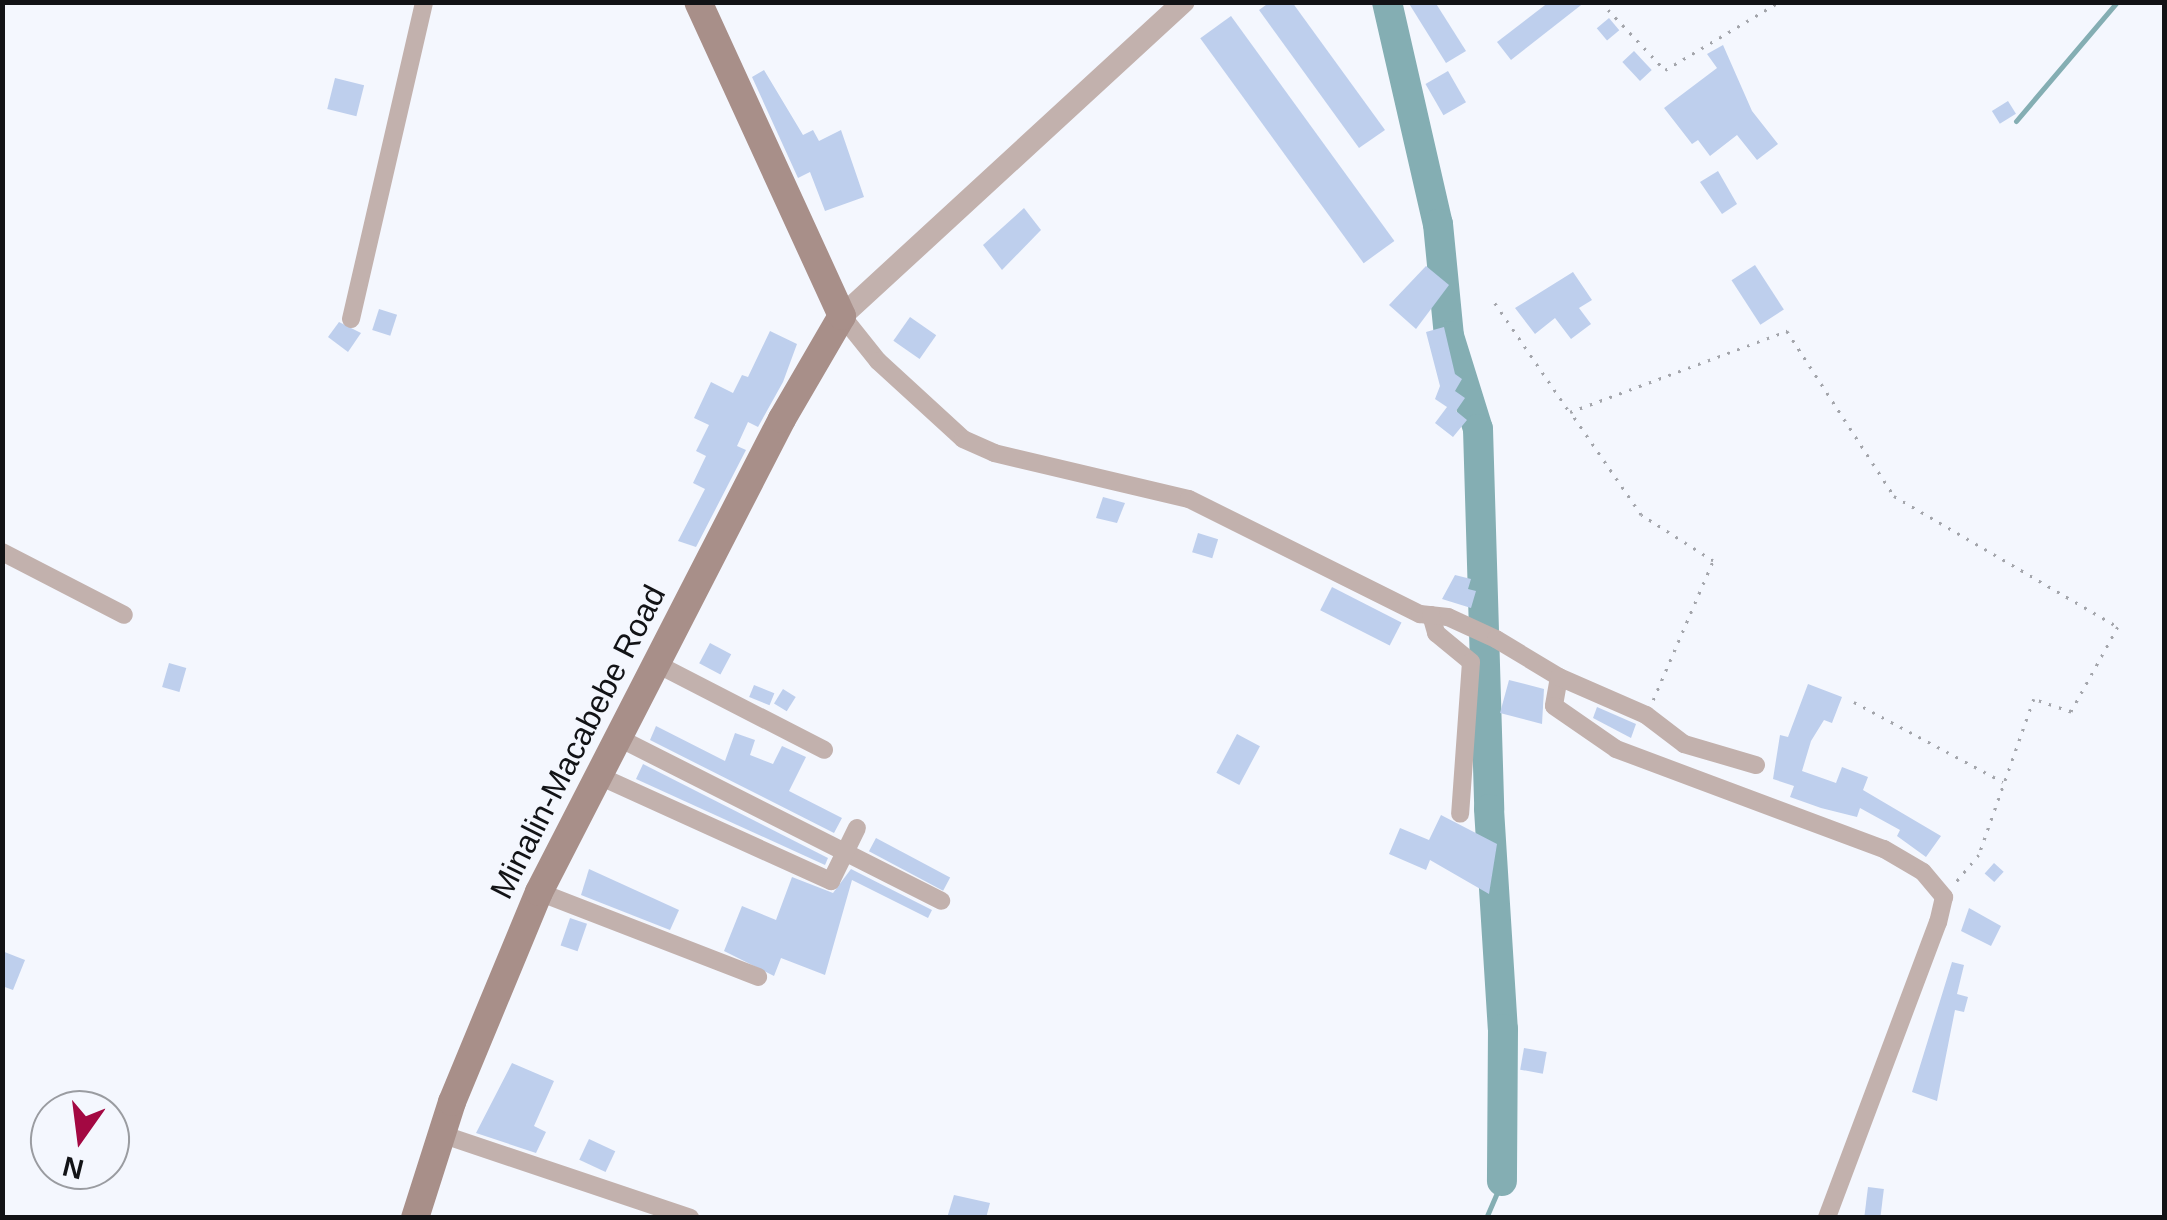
<!DOCTYPE html>
<html>
<head>
<meta charset="utf-8">
<style>
	body { margin:0 }
	#map { position:relative; width:2167px; height:1220px; overflow:hidden; background:#f4f7fe; font-family:Helvetica,sans-serif }
	div>[style] { position:absolute }
	.stream>* { height:5px; margin:-2.5px; padding:0 2.5px; transform-origin:2.5px; border-radius:2.5px; background:#84aeb3 }
	.river>* { height:30px; margin:-15px; padding:0 15px; transform-origin:15px; border-radius:15px; background:#84aeb3 }
	.building>* { inset:0; background:#becfed; transform-origin:0 0 }
	.path>* { height:2.5px; margin-top:-1.25px; transform-origin:0; background:repeating-linear-gradient(90deg,#a3a5ab 0 2.5px,transparent 0 10.5px) }
	.minor>* { height:18px; margin:-9px; padding:0 9px; transform-origin:9px; border-radius:9px; background:#c2b1ad }
	.tertiary>* { height:22px; margin:-11px; padding:0 11px; transform-origin:11px; border-radius:11px; background:#c2b1ad }
	.secondary>* { height:28px; margin:-14px; padding:0 14px; transform-origin:14px; border-radius:14px; background:#a88f89 }
	span { translate:-50% -50%; white-space:nowrap; text-align:center; line-height:1.15; -webkit-text-stroke:8px #f4f7fe; paint-order:stroke }
	.street-label { font-size:32px; color:#121316 }
	.frame { position:absolute; inset:0; border:5px solid #121316; pointer-events:none }
	.north { position:absolute; left:30px; top:1090px; width:100px; height:100px; box-sizing:border-box; background:#f4f7fe; border:2px solid #9a9ca1; border-radius:50%; rotate:194deg; font-size:28px; font-weight:700; line-height:40px; text-align:center; color:#121316 }
	.north::after { content:''; display:block; margin:auto; width:35px; height:45px; background:#a30842; clip-path:polygon(50% 0,100% 100%,50% 72%,0 100%) }
</style>
</head>
<body>
<div id="map">
	<div class="stream">
		<i style="left:2016px;top:121px;width:156px;rotate:-49.7deg"></i>
		<i style="left:1486px;top:1218px;width:40px;rotate:-66.6deg"></i>
	</div>
	<div class="river">
		<i style="left:1387px;top:2px;width:228px;rotate:77.1deg"></i>
		<i style="left:1438px;top:224px;width:113px;rotate:84.4deg"></i>
		<i style="left:1449px;top:336px;width:97px;rotate:72.7deg"></i>
		<i style="left:1478px;top:429px;width:380px;rotate:88.3deg"></i>
		<i style="left:1489px;top:809px;width:220px;rotate:86.4deg"></i>
		<i style="left:1503px;top:1029px;width:152px;rotate:90.4deg"></i>
	</div>
	<div class="building">
		<i style="clip-path:polygon(1270px 2px,1292px 2px,1385px 130px,1359px 148px,1259px 10px)"></i>
		<i style="clip-path:polygon(1408px 2px,1435px 2px,1466px 51px,1446px 63px)"></i>
		<i style="clip-path:polygon(1549px 2px,1585px 2px,1511px 60px,1497px 42px)"></i>
		<i style="left:1231px;top:16px;width:278px;height:38px;rotate:54deg"></i>
		<i style="left:1609px;top:18px;width:16px;height:16px;rotate:50deg"></i>
		<i style="clip-path:polygon(1723px 45px,1752px 111px,1778px 144px,1757px 160px,1737px 135px,1710px 156px,1698px 140px,1692px 144px,1664px 108px,1717px 68px,1707px 54px)"></i>
		<i style="left:1634px;top:51px;width:26px;height:16px;rotate:47deg"></i>
		<i style="clip-path:polygon(764px 70px,803px 135px,813px 130px,819px 141px,841px 130px,864px 197px,825px 211px,810px 172px,798px 178px,752px 77px)"></i>
		<i style="left:1448px;top:71px;width:36px;height:26px;rotate:60deg"></i>
		<i style="left:335px;top:78px;width:30px;height:32px;rotate:14deg"></i>
		<i style="left:2008px;top:101px;width:15px;height:19px;rotate:58deg"></i>
		<i style="clip-path:polygon(1718px 171px,1737px 204px,1722px 214px,1700px 182px)"></i>
		<i style="clip-path:polygon(1024px 208px,1041px 230px,1002px 270px,983px 245px)"></i>
		<i style="left:1755px;top:265px;width:53px;height:28px;rotate:57deg"></i>
		<i style="clip-path:polygon(1426px 266px,1449px 285px,1416px 329px,1389px 305px)"></i>
		<i style="clip-path:polygon(1573px 272px,1592px 300px,1579px 308px,1591px 324px,1571px 339px,1555px 318px,1535px 334px,1515px 308px)"></i>
		<i style="left:379px;top:309px;width:19px;height:22px;rotate:18deg"></i>
		<i style="left:910px;top:317px;width:32px;height:29px;rotate:35deg"></i>
		<i style="clip-path:polygon(339px 322px,361px 333px,348px 352px,328px 337px)"></i>
		<i style="clip-path:polygon(1444px 327px,1455px 374px,1462px 379px,1455px 391px,1465px 398px,1456px 411px,1467px 420px,1453px 437px,1435px 423px,1447px 407px,1435px 399px,1440px 386px,1426px 332px)"></i>
		<i style="clip-path:polygon(770px 331px,797px 344px,783px 382px,758px 427px,748px 422px,737px 446px,746px 450px,696px 547px,678px 541px,705px 489px,693px 483px,706px 456px,696px 451px,709px 425px,694px 418px,711px 382px,733px 393px,742px 375px,748px 377px)"></i>
		<i style="clip-path:polygon(1103px 497px,1125px 503px,1117px 523px,1096px 518px)"></i>
		<i style="left:1198px;top:533px;width:21px;height:20px;rotate:17deg"></i>
		<i style="clip-path:polygon(1455px 575px,1471px 579px,1468px 589px,1476px 591px,1471px 608px,1442px 599px)"></i>
		<i style="left:1332px;top:587px;width:78px;height:26px;rotate:27deg"></i>
		<i style="left:710px;top:643px;width:24px;height:23px;rotate:28deg"></i>
		<i style="left:169px;top:663px;width:18px;height:25px;rotate:16deg"></i>
		<i style="clip-path:polygon(1509px 680px,1544px 689px,1542px 724px,1500px 713px)"></i>
		<i style="clip-path:polygon(1808px 684px,1842px 697px,1832px 723px,1824px 720px,1811px 741px,1802px 771px,1836px 783px,1842px 767px,1868px 777px,1863px 790px,1941px 836px,1926px 857px,1897px 836px,1900px 830px,1860px 808px,1857px 817px,1821px 808px,1790px 797px,1794px 786px,1773px 779px,1780px 735px,1788px 737px)"></i>
		<i style="left:754px;top:685px;width:22px;height:13px;rotate:22deg"></i>
		<i style="left:783px;top:689px;width:15px;height:17px;rotate:32deg"></i>
		<i style="clip-path:polygon(1597px 707px,1636px 724px,1631px 738px,1593px 718px)"></i>
		<i style="clip-path:polygon(656px 726px,725px 761px,735px 733px,755px 740px,750px 755px,773px 764px,782px 746px,806px 757px,789px 791px,842px 818px,834px 833px,650px 740px)"></i>
		<i style="left:1237px;top:734px;width:26px;height:44px;rotate:28deg"></i>
		<i style="clip-path:polygon(643px 764px,828px 858px,825px 865px,636px 779px)"></i>
		<i style="clip-path:polygon(1441px 815px,1497px 844px,1489px 894px,1430px 860px,1426px 870px,1389px 854px,1400px 828px,1429px 840px)"></i>
		<i style="left:876px;top:838px;width:84px;height:15px;rotate:28deg"></i>
		<i style="left:1994px;top:863px;width:13px;height:14px;rotate:42deg"></i>
		<i style="clip-path:polygon(589px 869px,679px 910px,670px 930px,581px 895px)"></i>
		<i style="clip-path:polygon(851px 869px,932px 910px,928px 918px,852px 880px,825px 975px,781px 958px,774px 976px,724px 951px,742px 906px,776px 920px,792px 877px,833px 893px)"></i>
		<i style="clip-path:polygon(1969px 908px,2001px 926px,1991px 946px,1961px 931px)"></i>
		<i style="left:570px;top:918px;width:18px;height:29px;rotate:19deg"></i>
		<i style="clip-path:polygon(2px 951px,25px 960px,13px 990px,2px 986px)"></i>
		<i style="clip-path:polygon(1952px 962px,1964px 965px,1957px 994px,1968px 997px,1964px 1012px,1955px 1010px,1937px 1101px,1912px 1092px)"></i>
		<i style="left:1524px;top:1048px;width:23px;height:22px;rotate:10deg"></i>
		<i style="clip-path:polygon(512px 1063px,554px 1081px,534px 1126px,546px 1132px,536px 1153px,476px 1133px)"></i>
		<i style="left:589px;top:1139px;width:29px;height:23px;rotate:25deg"></i>
		<i style="left:1868px;top:1187px;width:16px;height:31px;rotate:7deg"></i>
		<i style="clip-path:polygon(954px 1195px,990px 1203px,986px 1218px,947px 1218px)"></i>
	</div>
	<div class="path">
		<i style="left:1601px;top:2px;width:93px;rotate:46.7deg"></i>
		<i style="left:1665px;top:70px;width:133px;rotate:-30.8deg"></i>
		<i style="left:1495px;top:303px;width:131px;rotate:55.6deg"></i>
		<i style="left:1653px;top:700px;width:151px;rotate:-66.7deg"></i>
		<i style="left:1713px;top:561px;width:85px;rotate:-147.4deg"></i>
		<i style="left:1641px;top:515px;width:125px;rotate:-124.6deg"></i>
		<i style="left:1570px;top:412px;width:232px;rotate:-20.5deg"></i>
		<i style="left:1787px;top:331px;width:197px;rotate:57deg"></i>
		<i style="left:1894px;top:496px;width:259px;rotate:30.3deg"></i>
		<i style="left:2118px;top:627px;width:97px;rotate:118.9deg"></i>
		<i style="left:2071px;top:712px;width:39px;rotate:-161deg"></i>
		<i style="left:2034px;top:699px;width:165px;rotate:109.4deg"></i>
		<i style="left:1979px;top:855px;width:38px;rotate:130deg"></i>
		<i style="left:1854px;top:702px;width:169px;rotate:28.2deg"></i>
	</div>
	<div class="minor">
		<i style="left:842px;top:316px;width:58px;rotate:51.3deg"></i>
		<i style="left:878px;top:361px;width:115px;rotate:42.5deg"></i>
		<i style="left:963px;top:439px;width:34px;rotate:24deg"></i>
		<i style="left:994px;top:453px;width:200px;rotate:13.3deg"></i>
		<i style="left:1189px;top:499px;width:258px;rotate:26.5deg"></i>
		<i style="left:1420px;top:614px;width:28px;rotate:6deg"></i>
		<i style="left:1448px;top:617px;width:53px;rotate:24.6deg"></i>
		<i style="left:1496px;top:639px;width:74px;rotate:31.1deg"></i>
		<i style="left:1559px;top:677px;width:29px;rotate:100deg"></i>
		<i style="left:1554px;top:706px;width:75px;rotate:34.7deg"></i>
		<i style="left:1616px;top:749px;width:286px;rotate:20.5deg"></i>
		<i style="left:1884px;top:849px;width:45px;rotate:30.5deg"></i>
		<i style="left:1923px;top:872px;width:33px;rotate:50deg"></i>
		<i style="left:1944px;top:897px;width:26px;rotate:103deg"></i>
		<i style="left:1938px;top:922px;width:316px;rotate:110.6deg"></i>
		<i style="left:351px;top:319px;width:325px;rotate:-77deg"></i>
		<i style="left:2px;top:552px;width:137px;rotate:27.3deg"></i>
		<i style="left:1431px;top:615px;width:19px;rotate:74deg"></i>
		<i style="left:1436px;top:633px;width:45px;rotate:39.6deg"></i>
		<i style="left:1471px;top:662px;width:152px;rotate:94.1deg"></i>
		<i style="left:655px;top:663px;width:190px;rotate:27.2deg"></i>
		<i style="left:1559px;top:677px;width:95px;rotate:23.6deg"></i>
		<i style="left:1646px;top:715px;width:48px;rotate:37.3deg"></i>
		<i style="left:1684px;top:744px;width:75px;rotate:16.3deg"></i>
		<i style="left:619px;top:738px;width:361px;rotate:26.8deg"></i>
		<i style="left:597px;top:775px;width:257px;rotate:24.4deg"></i>
		<i style="left:831px;top:881px;width:59px;rotate:-63.9deg"></i>
		<i style="left:539px;top:892px;width:235px;rotate:21.2deg"></i>
		<i style="left:441px;top:1134px;width:263px;rotate:18.6deg"></i>
	</div>
	<div class="tertiary">
		<i style="left:842px;top:316px;width:464px;rotate:-42.6deg"></i>
	</div>
	<div class="secondary">
		<i style="left:415px;top:1218px;width:122px;rotate:-72.3deg"></i>
		<i style="left:452px;top:1102px;width:227px;rotate:-67.5deg"></i>
		<i style="left:539px;top:892px;width:532px;rotate:-62.81deg"></i>
		<i style="left:782px;top:419px;width:119px;rotate:-59.8deg"></i>
		<i style="left:842px;top:316px;width:345px;rotate:-114.6deg"></i>
	</div>
	<div class="street-label">
		<span style="left:578px;top:742px;rotate:-63deg">Minalin-Macabebe Road</span>
	</div>
	<div class="frame"></div>
	<div class="north">N</div>
</div>
</body>
</html>
